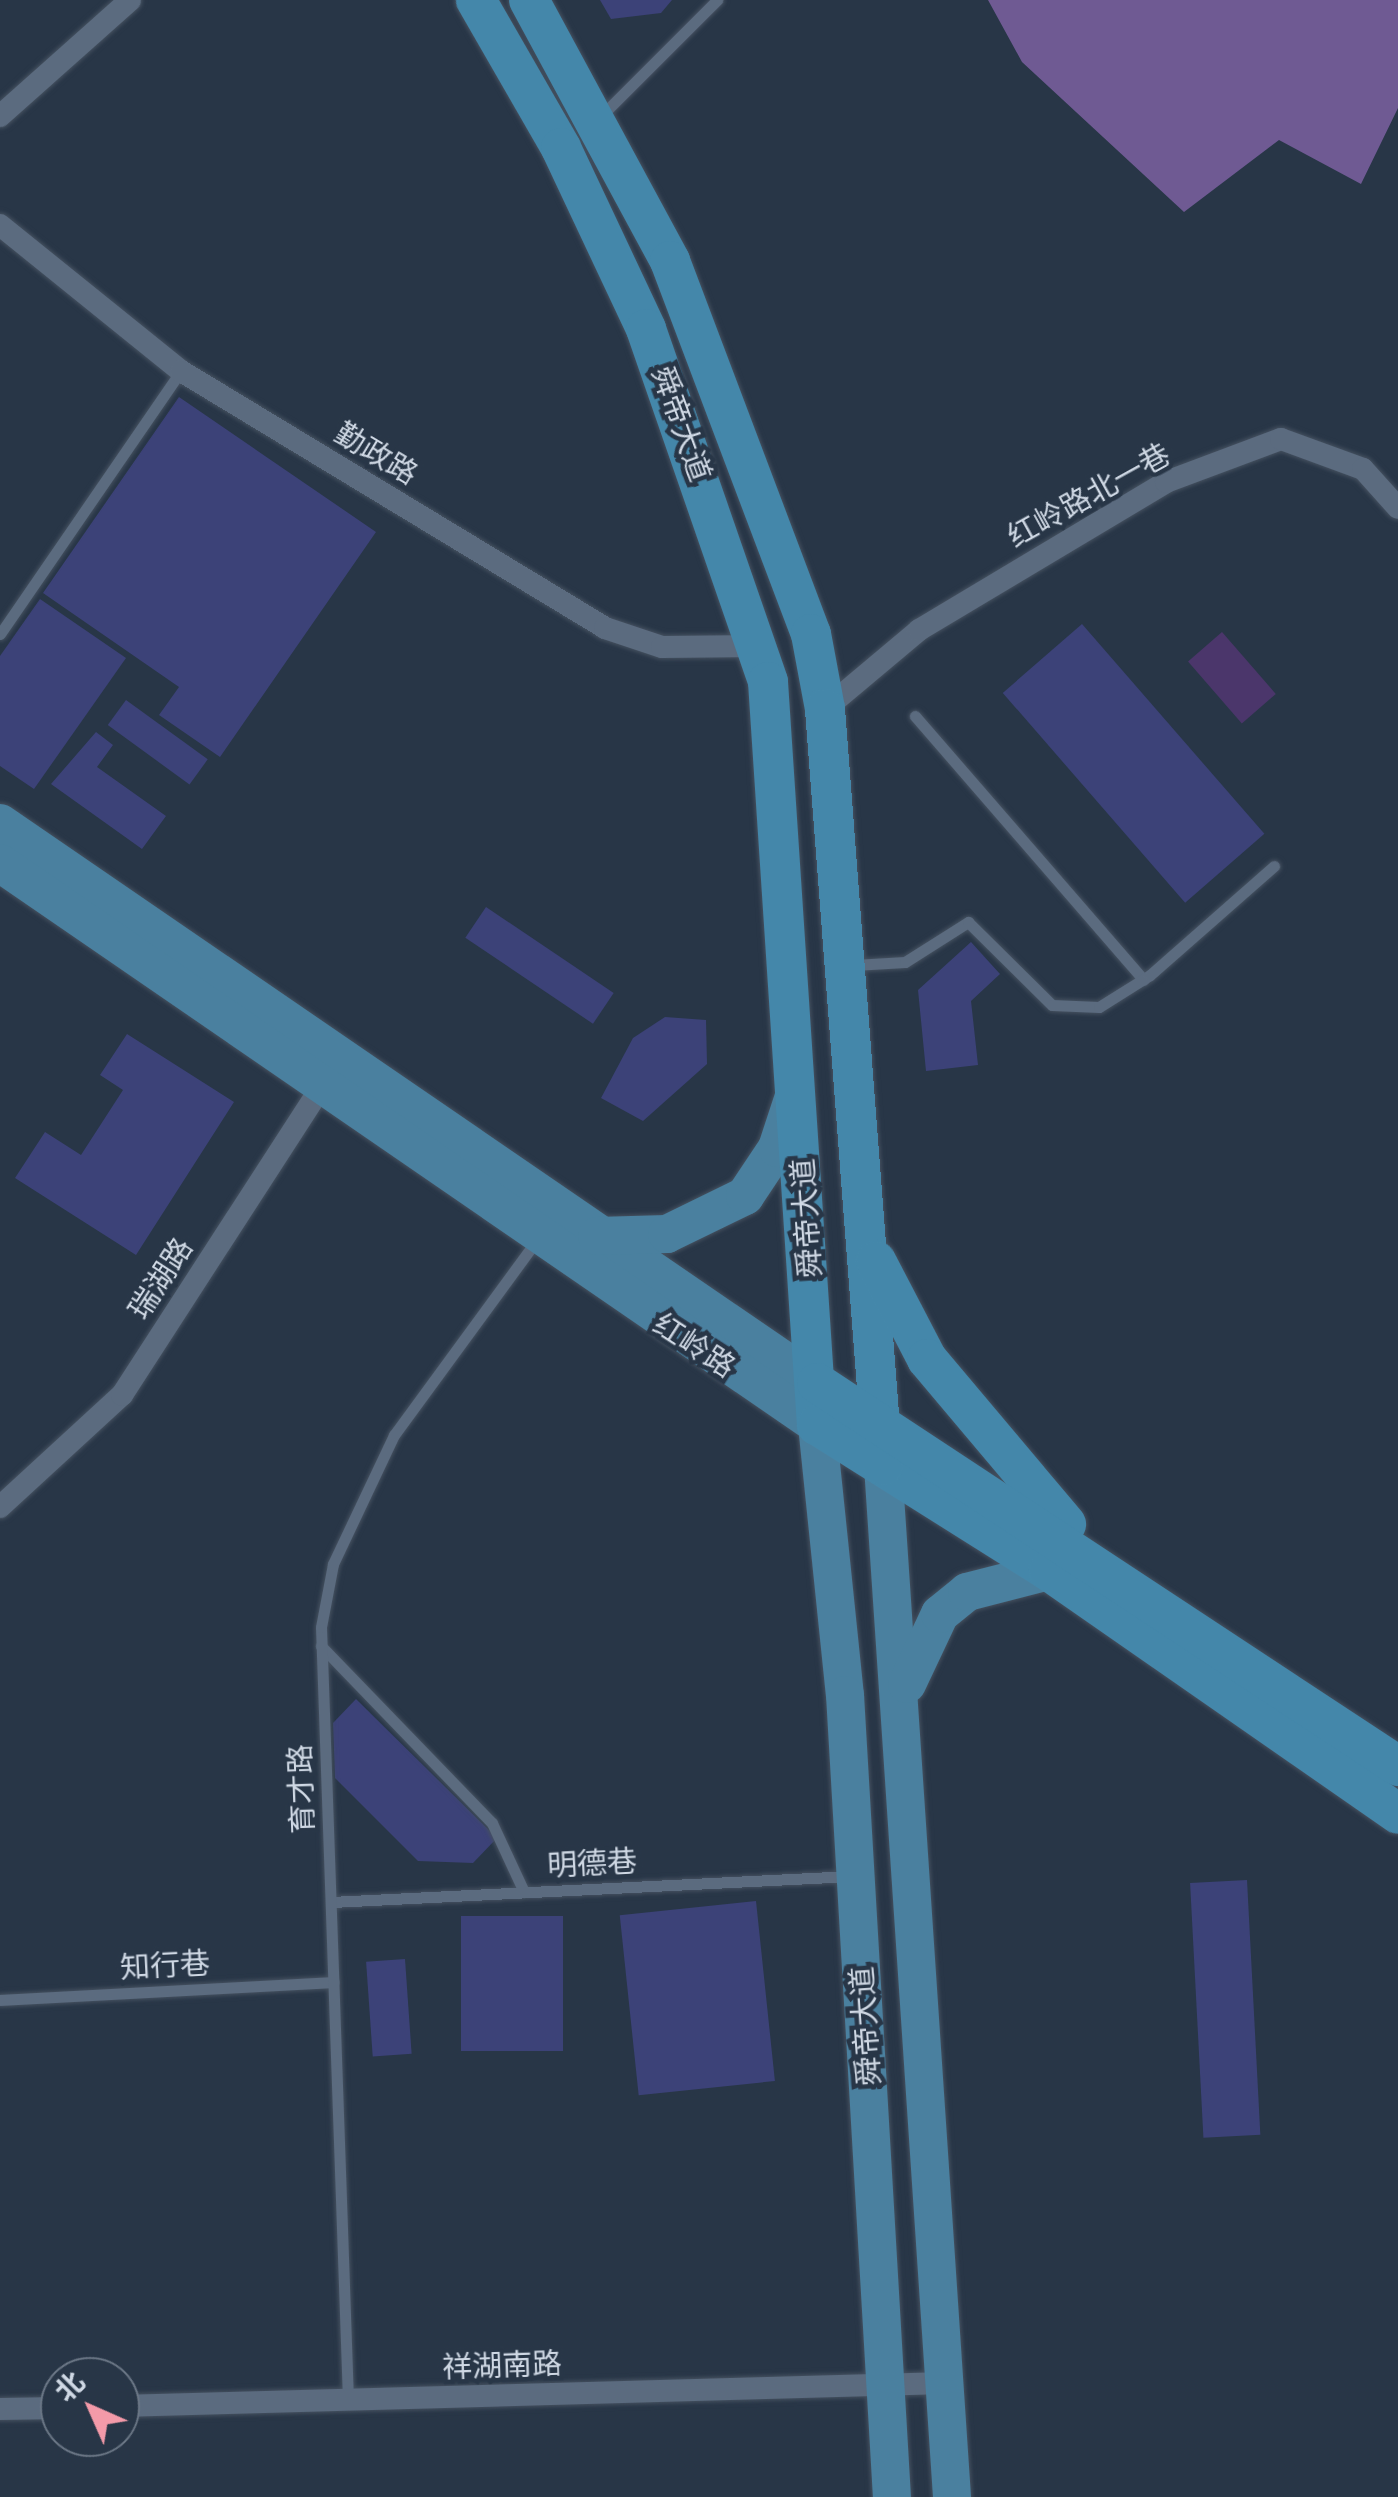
<!DOCTYPE html>
<html>
<head>
<meta charset="utf-8">
<style>
	body { margin:0 }
	#map { position:relative; width:1398px; height:2497px; overflow:hidden; background:#283647; font-family:"Roboto Condensed","Noto Sans SC",sans-serif }
	div>[style] { position:absolute }
	.green>* { inset:0; background:#4b366b; transform-origin:0 0 }
	.forest>* { inset:0; background:#6f5a93 }
	.building>* { inset:0; background:#3c4278; transform-origin:0 0 }
	.roads { filter:drop-shadow(0 0 2px #455160) drop-shadow(0 0 2px #455160) }
	.service>* { height:11px; margin:-5.5px; padding:0 5.5px; transform-origin:5.5px; border-radius:5.5px; background:#5b6b7f }
	.minor>* { height:22px; margin:-11px; padding:0 11px; transform-origin:11px; border-radius:11px; background:#5b6b7f }
	.primary>* { height:38px; margin:-19px; padding:0 19px; transform-origin:19px; border-radius:19px; background:#4a809f }
	.trunk>* { height:40px; margin:-20px; padding:0 20px; transform-origin:20px; border-radius:20px; background:#4487aa }
	span { translate:-50% -50%; white-space:nowrap; text-align:center; line-height:1.15; -webkit-text-stroke:9px #283647; paint-order:stroke }
	.street-label { font-size:30px; color:#cfd8e4 }
	.north { position:absolute; left:40px; top:2357px; width:100px; height:100px; box-sizing:border-box; background:#283647; border:2px solid #6b7786; border-radius:50%; rotate:315deg; font-size:28px; font-weight:700; line-height:40px; text-align:center; color:#cfd8e4 }
	.north::after { content:''; display:block; margin:auto; width:35px; height:45px; background:#f39aa9; clip-path:polygon(50% 0,100% 100%,50% 72%,0 100%) }
</style>
</head>
<body>
<div id="map">
	<div class="green">
		<i style="left:1222px;top:632px;width:82px;height:45px;rotate:49deg"></i>
	</div>
	<div class="forest">
		<i style="clip-path:polygon(988px 0,1398px 0,1398px 108px,1361px 184px,1279px 140px,1184px 212px,1022px 62px)"></i>
	</div>
	<div class="building">
		<i style="clip-path:polygon(600px 0,672px 0,661px 13px,611px 19px)"></i>
		<i style="clip-path:polygon(179px 397px,376px 532px,220px 757px,159px 715px,179px 687px,43px 593px)"></i>
		<i style="clip-path:polygon(40px 599px,126px 658px,34px 789px,0 766px,0 656px)"></i>
		<i style="left:1082px;top:624px;width:278px;height:105px;rotate:49deg"></i>
		<i style="left:126px;top:700px;width:101px;height:31px;rotate:36deg"></i>
		<i style="clip-path:polygon(96px 732px,113px 745px,97px 767px,166px 816px,142px 849px,51px 784px)"></i>
		<i style="left:486px;top:907px;width:154px;height:37px;rotate:34deg"></i>
		<i style="clip-path:polygon(971px 942px,1000px 974px,971px 1001px,978px 1065px,926px 1071px,918px 990px)"></i>
		<i style="clip-path:polygon(665px 1017px,706px 1020px,707px 1064px,643px 1121px,601px 1098px,633px 1038px)"></i>
		<i style="clip-path:polygon(127px 1034px,234px 1102px,136px 1255px,15px 1178px,45px 1132px,81px 1155px,123px 1090px,100px 1075px)"></i>
		<i style="clip-path:polygon(356px 1699px,497px 1838px,473px 1863px,418px 1861px,335px 1778px,333px 1723px)"></i>
		<i style="left:1247px;top:1880px;width:255px;height:57px;rotate:87deg"></i>
		<i style="left:756px;top:1901px;width:181px;height:137px;rotate:84deg"></i>
		<i style="left:563px;top:1916px;width:135px;height:102px;rotate:90deg"></i>
		<i style="left:405px;top:1959px;width:95px;height:39px;rotate:86deg"></i>
	</div>
	<div class="roads">
		<div class="service">
			<i style="left:602px;top:115px;width:163px;rotate:-45deg"></i>
			<i style="left:0;top:634px;width:319px;rotate:-55.5deg"></i>
			<i style="left:915px;top:716px;width:349px;rotate:49.1deg"></i>
			<i style="left:854px;top:965px;width:51px;rotate:-3.4deg"></i>
			<i style="left:905px;top:962px;width:75px;rotate:-32.4deg"></i>
			<i style="left:968px;top:922px;width:118px;rotate:44.7deg"></i>
			<i style="left:1052px;top:1005px;width:47px;rotate:2.4deg"></i>
			<i style="left:1099px;top:1007px;width:60px;rotate:-32.1deg"></i>
			<i style="left:1150px;top:975px;width:165px;rotate:-41.3deg"></i>
			<i style="left:321px;top:1646px;width:246px;rotate:46deg"></i>
			<i style="left:492px;top:1823px;width:76px;rotate:65.1deg"></i>
			<i style="left:331px;top:1902px;width:521px;rotate:-2.86deg"></i>
			<i style="left:0;top:2000px;width:334px;rotate:-3.1deg"></i>
			<i style="left:348px;top:2400px;width:773px;rotate:-92deg"></i>
			<i style="left:321px;top:1627px;width:64px;rotate:-79.2deg"></i>
			<i style="left:333px;top:1564px;width:143px;rotate:-64.7deg"></i>
			<i style="left:394px;top:1435px;width:240px;rotate:-53.8deg"></i>
		</div>
		<div class="minor">
			<i style="left:0;top:116px;width:174px;rotate:-41.7deg"></i>
			<i style="left:0;top:225px;width:233px;rotate:38.9deg"></i>
			<i style="left:181px;top:371px;width:496px;rotate:31.2deg"></i>
			<i style="left:605px;top:628px;width:60px;rotate:18.4deg"></i>
			<i style="left:662px;top:647px;width:97px;rotate:-0.6deg"></i>
			<i style="left:825px;top:709px;width:123px;rotate:-40deg"></i>
			<i style="left:919px;top:630px;width:288px;rotate:-30.9deg"></i>
			<i style="left:1166px;top:482px;width:123px;rotate:-20.5deg"></i>
			<i style="left:1281px;top:439px;width:87px;rotate:20.1deg"></i>
			<i style="left:1363px;top:469px;width:52px;rotate:48.1deg"></i>
			<i style="left:0;top:1507px;width:166px;rotate:-42.6deg"></i>
			<i style="left:122px;top:1395px;width:380px;rotate:-57.1deg"></i>
			<i style="left:120px;top:2406px;width:826px;rotate:-1.59deg"></i>
			<i style="left:0;top:2409px;width:60px;rotate:-1deg"></i>
		</div>
		<div class="primary">
			<i style="left:0;top:823px;width:990px;rotate:34.43deg"></i>
			<i style="left:0;top:863px;width:992px;rotate:34.52deg"></i>
			<i style="left:817px;top:1425px;width:271px;rotate:84.1deg"></i>
			<i style="left:845px;top:1695px;width:803px;rotate:86.65deg"></i>
			<i style="left:597px;top:1236px;width:70px;rotate:-1.6deg"></i>
			<i style="left:667px;top:1234px;width:87px;rotate:-26deg"></i>
			<i style="left:745px;top:1196px;width:58px;rotate:-56.3deg"></i>
			<i style="left:777px;top:1148px;width:52px;rotate:-71.9deg"></i>
			<i style="left:883px;top:1466px;width:1033px;rotate:86.17deg"></i>
			<i style="left:907px;top:1684px;width:77px;rotate:-64.8deg"></i>
			<i style="left:940px;top:1614px;width:35px;rotate:-39deg"></i>
			<i style="left:967px;top:1592px;width:85px;rotate:-14.4deg"></i>
		</div>
		<div class="trunk">
			<i style="left:476px;top:0;width:171px;rotate:60.1deg"></i>
			<i style="left:561px;top:148px;width:200px;rotate:64.8deg"></i>
			<i style="left:646px;top:329px;width:373px;rotate:70.9deg"></i>
			<i style="left:768px;top:682px;width:745px;rotate:86.23deg"></i>
			<i style="left:817px;top:1425px;width:274px;rotate:32.2deg"></i>
			<i style="left:1049px;top:1571px;width:425px;rotate:34.8deg"></i>
			<i style="left:529px;top:0;width:297px;rotate:61.6deg"></i>
			<i style="left:670px;top:261px;width:399px;rotate:69.3deg"></i>
			<i style="left:811px;top:634px;width:76px;rotate:79.4deg"></i>
			<i style="left:825px;top:709px;width:759px;rotate:85.62deg"></i>
			<i style="left:876px;top:1261px;width:110px;rotate:62.5deg"></i>
			<i style="left:927px;top:1359px;width:216px;rotate:49.9deg"></i>
			<i style="left:817px;top:1383px;width:696px;rotate:33.39deg"></i>
		</div>
	</div>
	<div class="street-label">
		<span style="left:681px;top:424px;rotate:70deg">舜帝大道</span>
		<span style="left:376px;top:454px;rotate:31deg">勤政路</span>
		<span style="left:1089px;top:496px;rotate:-29deg">红岭路北一巷</span>
		<span style="left:807px;top:1218px;rotate:-94deg">舜帝大道</span>
		<span style="left:161px;top:1279px;rotate:-57deg">瑞湖路</span>
		<span style="left:694px;top:1346px;rotate:33deg">红岭路</span>
		<span style="left:302px;top:1789px;rotate:-92deg">育才路</span>
		<span style="left:592px;top:1864px;rotate:-3deg">明德巷</span>
		<span style="left:165px;top:1966px;rotate:-3deg">知行巷</span>
		<span style="left:866px;top:2026px;rotate:-94deg">舜帝大道</span>
		<span style="left:502px;top:2366px;rotate:-2deg">祥湖南路</span>
	</div>
	<div class="north">北</div>
</div>
</body>
</html>
